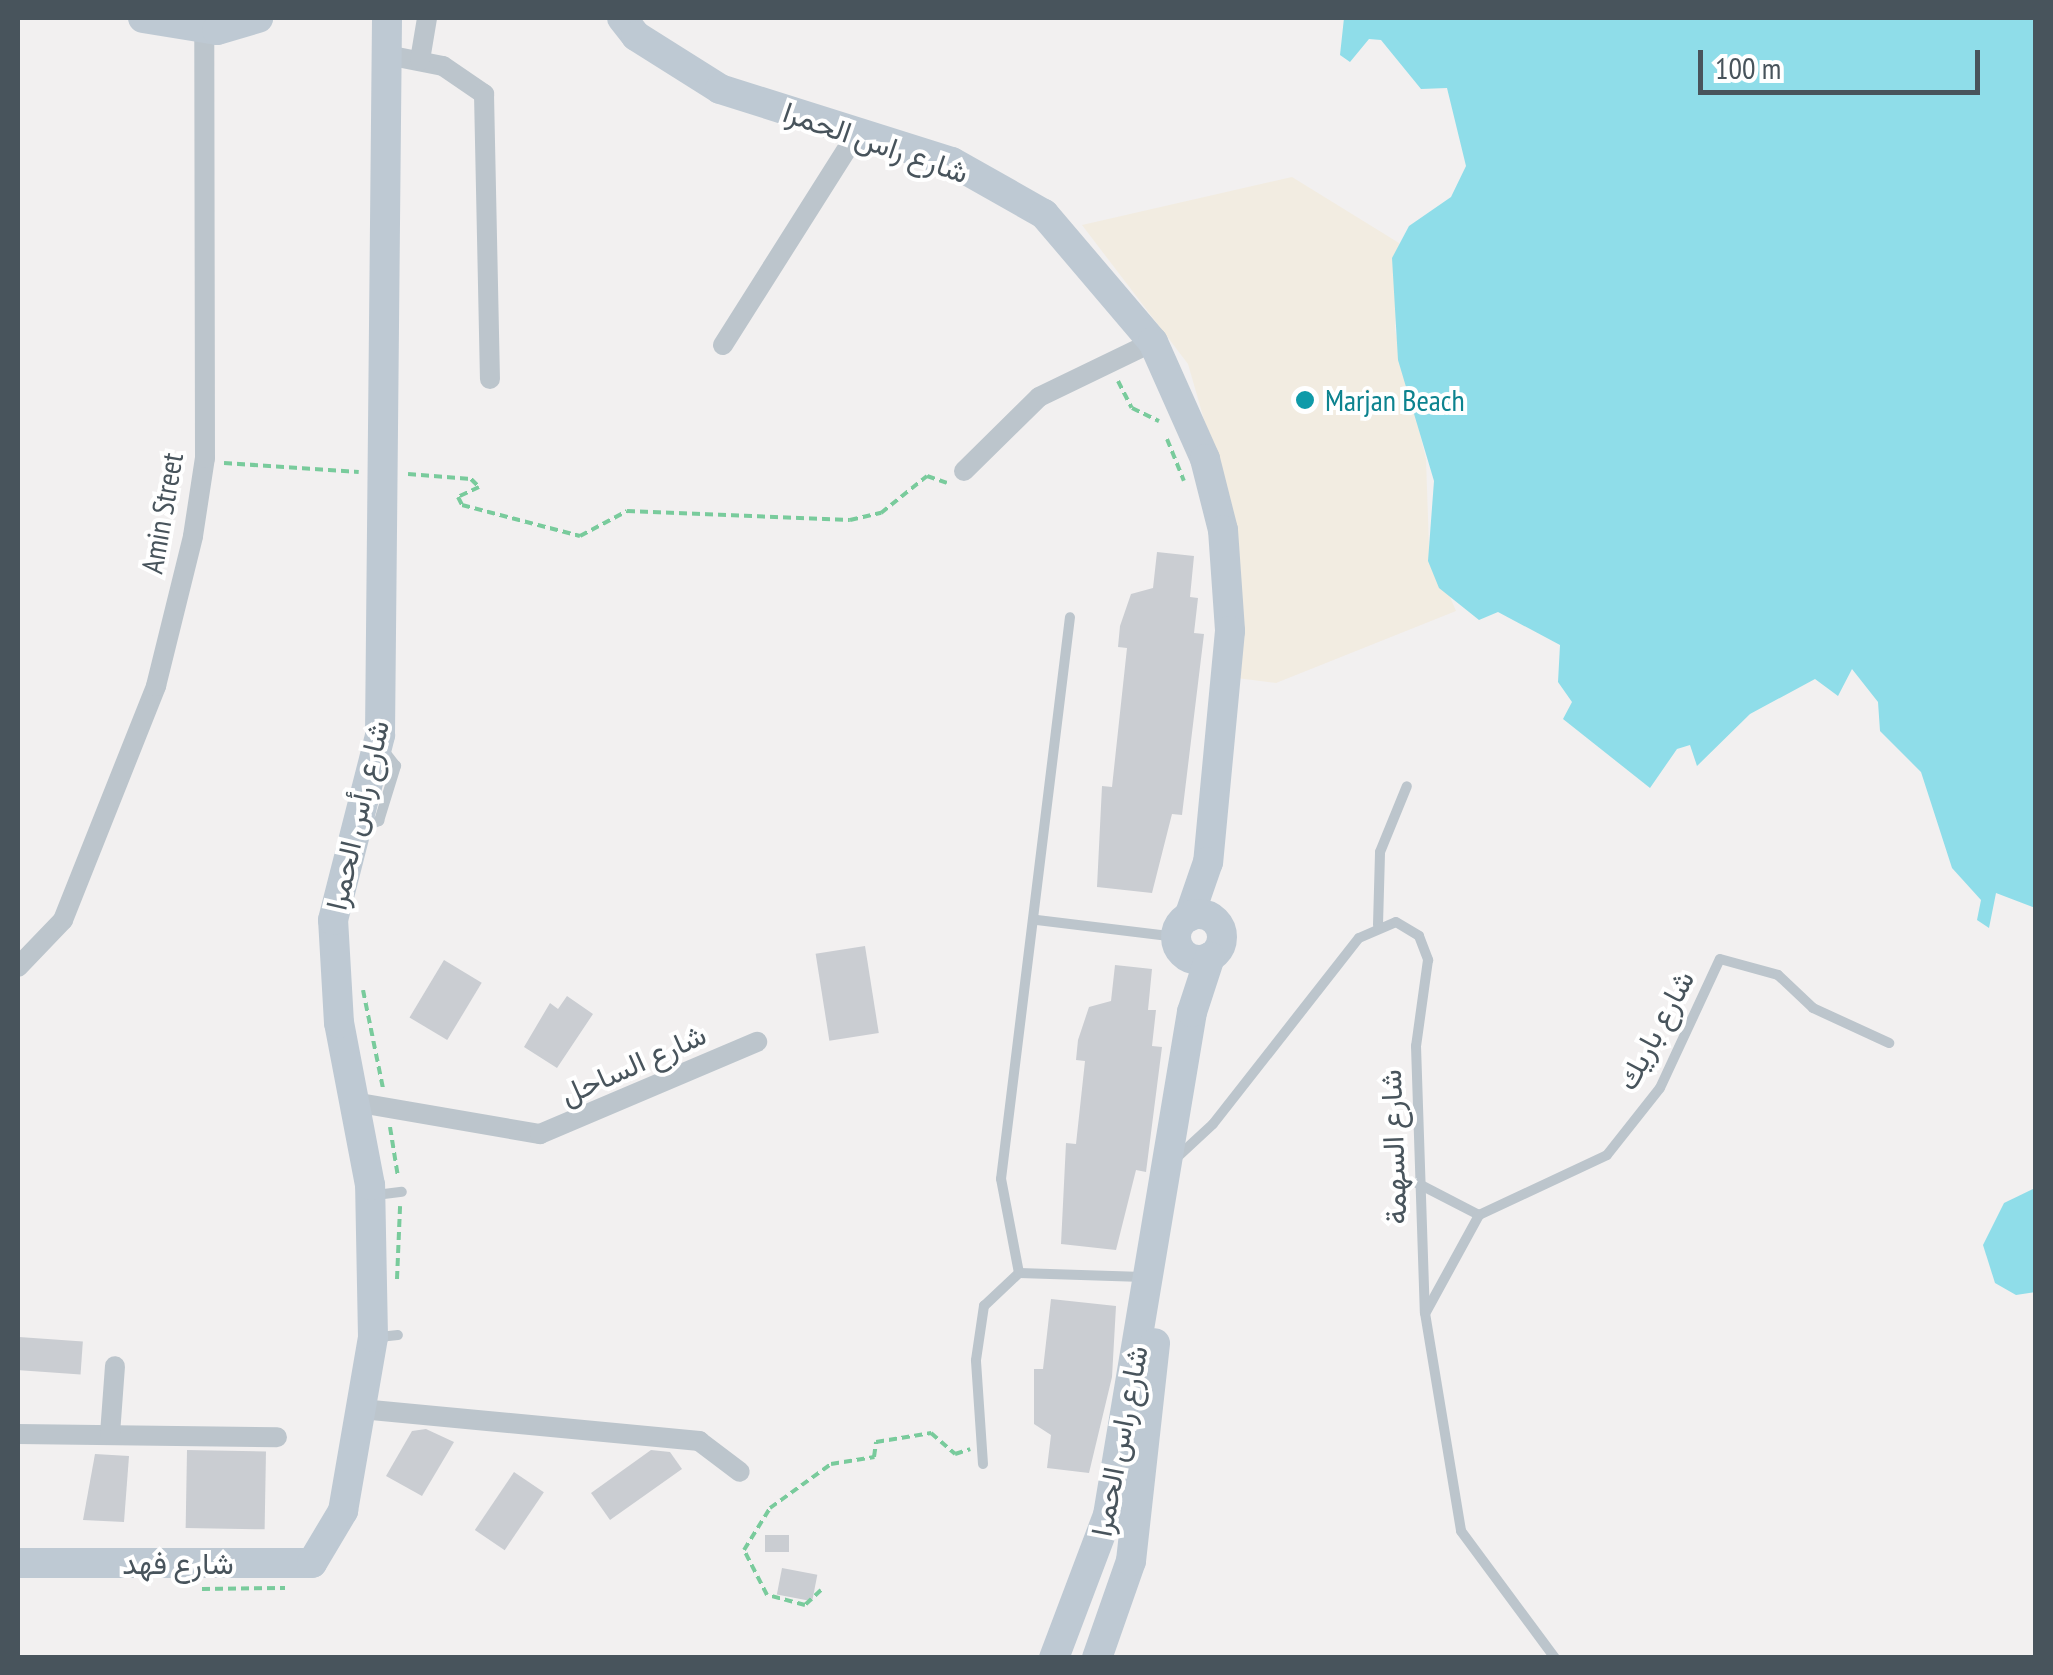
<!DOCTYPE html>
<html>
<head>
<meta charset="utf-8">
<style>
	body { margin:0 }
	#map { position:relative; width:2053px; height:1675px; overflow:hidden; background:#f2f0f0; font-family:"PT Sans Narrow",Vazirmatn,sans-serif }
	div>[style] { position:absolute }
	.sand>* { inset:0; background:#f2ece1 }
	.water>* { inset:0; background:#8fdde9 }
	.building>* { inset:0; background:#cacdd2; transform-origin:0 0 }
	.path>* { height:4px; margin-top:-2px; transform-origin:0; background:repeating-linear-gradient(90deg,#79cb9c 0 8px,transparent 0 13px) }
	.lane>* { height:10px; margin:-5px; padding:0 5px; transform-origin:5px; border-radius:5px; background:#bcc5cc }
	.street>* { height:20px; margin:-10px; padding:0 10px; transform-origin:10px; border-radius:10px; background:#bcc5cc }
	.secondary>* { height:30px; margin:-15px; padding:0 15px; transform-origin:15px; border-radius:15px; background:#bec9d3 }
	.secondary>.ring { margin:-15px; padding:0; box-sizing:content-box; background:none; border:30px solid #bec9d3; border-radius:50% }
	.dots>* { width:28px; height:28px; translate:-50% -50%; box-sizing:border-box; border:5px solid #fff; border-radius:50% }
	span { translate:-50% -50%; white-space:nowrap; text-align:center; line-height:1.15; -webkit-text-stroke:8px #fff; paint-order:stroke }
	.street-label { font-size:30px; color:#48545c }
	.culture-label { font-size:30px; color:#0d838f }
	.left { translate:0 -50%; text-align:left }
	.frame { position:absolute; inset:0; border:20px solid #48545c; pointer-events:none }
	.scale { position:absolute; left:1698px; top:50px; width:282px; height:45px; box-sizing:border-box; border:5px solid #48545c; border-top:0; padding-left:12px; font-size:30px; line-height:35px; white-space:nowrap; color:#48545c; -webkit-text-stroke:8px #fff; paint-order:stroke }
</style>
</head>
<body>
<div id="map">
	<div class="sand">
		<i style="clip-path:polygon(1292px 177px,1399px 243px,1395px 330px,1426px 459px,1429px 547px,1456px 611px,1276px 683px,1229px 677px,1209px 437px,1188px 364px,1082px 225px)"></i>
	</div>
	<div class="water">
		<i style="clip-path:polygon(1344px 18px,2035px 18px,2035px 908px,1996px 893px,1989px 928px,1977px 920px,1981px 900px,1952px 868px,1921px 772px,1880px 731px,1878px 702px,1852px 669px,1838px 696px,1815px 679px,1750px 714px,1697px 766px,1690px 745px,1677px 749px,1650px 788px,1563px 719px,1572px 702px,1558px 682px,1560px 645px,1498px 612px,1479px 620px,1439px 588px,1428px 561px,1434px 481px,1398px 360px,1392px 258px,1409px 226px,1451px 197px,1466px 166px,1447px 88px,1421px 89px,1381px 40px,1369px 39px,1350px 62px,1340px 55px)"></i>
		<i style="clip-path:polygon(2035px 1188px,2035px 1292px,2016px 1295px,1995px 1283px,1983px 1245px,2004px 1203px)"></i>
	</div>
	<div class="building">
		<i style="clip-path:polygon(1157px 552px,1194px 556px,1190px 597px,1198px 598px,1194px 633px,1204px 634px,1182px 815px,1172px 814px,1152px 893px,1097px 887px,1102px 786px,1112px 787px,1127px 648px,1118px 647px,1120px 626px,1131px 594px,1153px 588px)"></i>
		<i style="left:865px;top:946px;width:88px;height:50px;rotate:81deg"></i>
		<i style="left:444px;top:960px;width:44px;height:67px;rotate:31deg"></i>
		<i style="clip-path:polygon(1115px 965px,1152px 969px,1148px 1010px,1156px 1010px,1152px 1046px,1162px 1047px,1146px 1172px,1136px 1170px,1116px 1250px,1061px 1244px,1066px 1143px,1076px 1144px,1085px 1061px,1076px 1060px,1078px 1040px,1089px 1007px,1111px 1001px)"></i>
		<i style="clip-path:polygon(567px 996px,593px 1014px,557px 1068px,524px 1047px,550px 1003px,558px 1009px)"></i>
		<i style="clip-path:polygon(1051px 1299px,1116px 1306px,1112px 1377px,1089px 1473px,1047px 1468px,1051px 1435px,1034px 1424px,1034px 1369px,1043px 1369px)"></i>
		<i style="left:19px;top:1337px;width:64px;height:33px;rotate:4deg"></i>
		<i style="clip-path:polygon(426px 1429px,454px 1442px,422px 1496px,386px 1476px,412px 1431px)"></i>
		<i style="left:187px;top:1450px;width:79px;height:78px;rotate:1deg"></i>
		<i style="clip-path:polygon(651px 1450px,670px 1452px,682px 1469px,610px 1520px,591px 1493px)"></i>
		<i style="clip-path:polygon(95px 1454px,129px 1456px,124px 1522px,83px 1520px)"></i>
		<i style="left:514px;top:1472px;width:36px;height:70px;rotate:34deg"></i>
		<i style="left:765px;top:1535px;width:24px;height:17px"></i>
		<i style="left:782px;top:1568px;width:36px;height:27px;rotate:11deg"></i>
	</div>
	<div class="path">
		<i style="left:1118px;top:381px;width:30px;rotate:63deg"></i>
		<i style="left:1132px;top:408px;width:30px;rotate:26deg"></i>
		<i style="left:1167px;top:439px;width:45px;rotate:68deg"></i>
		<i style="left:224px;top:463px;width:135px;rotate:3.8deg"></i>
		<i style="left:408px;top:474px;width:63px;rotate:4.5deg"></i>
		<i style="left:471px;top:479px;width:11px;rotate:45deg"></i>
		<i style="left:479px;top:487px;width:23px;rotate:155deg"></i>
		<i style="left:458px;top:497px;width:9px;rotate:63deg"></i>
		<i style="left:462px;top:505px;width:122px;rotate:14.7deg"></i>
		<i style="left:580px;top:536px;width:53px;rotate:-28deg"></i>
		<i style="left:627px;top:511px;width:223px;rotate:2.3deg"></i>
		<i style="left:850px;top:520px;width:32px;rotate:-13deg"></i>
		<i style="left:881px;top:513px;width:59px;rotate:-38.8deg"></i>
		<i style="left:927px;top:476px;width:21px;rotate:19deg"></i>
		<i style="left:363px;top:990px;width:100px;rotate:78.5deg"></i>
		<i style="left:390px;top:1127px;width:51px;rotate:80.9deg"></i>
		<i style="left:397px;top:1279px;width:73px;rotate:-87.6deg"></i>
		<i style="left:202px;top:1589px;width:83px;rotate:-0.7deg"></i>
		<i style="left:821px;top:1590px;width:22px;rotate:137deg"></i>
		<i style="left:805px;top:1605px;width:39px;rotate:-165deg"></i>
		<i style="left:767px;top:1595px;width:51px;rotate:-117.1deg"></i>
		<i style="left:744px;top:1550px;width:49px;rotate:-58.2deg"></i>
		<i style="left:770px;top:1508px;width:75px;rotate:-35.8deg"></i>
		<i style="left:831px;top:1464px;width:44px;rotate:-9.2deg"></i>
		<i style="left:874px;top:1457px;width:15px;rotate:-82deg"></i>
		<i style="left:876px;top:1442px;width:56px;rotate:-9.3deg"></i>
		<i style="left:931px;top:1433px;width:32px;rotate:41deg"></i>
		<i style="left:955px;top:1454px;width:16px;rotate:-18deg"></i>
	</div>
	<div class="lane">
		<i style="left:359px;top:829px;width:22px;rotate:-22deg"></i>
		<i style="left:379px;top:821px;width:58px;rotate:-72.8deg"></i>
		<i style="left:396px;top:766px;width:23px;rotate:-128deg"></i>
		<i style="left:1037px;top:920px;width:141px;rotate:6.9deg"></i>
		<i style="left:1378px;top:925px;width:73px;rotate:-88.4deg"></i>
		<i style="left:1380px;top:852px;width:71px;rotate:-67.8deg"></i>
		<i style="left:1173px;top:1161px;width:54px;rotate:-42.8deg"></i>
		<i style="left:1213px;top:1124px;width:236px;rotate:-51.9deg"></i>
		<i style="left:1359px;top:938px;width:40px;rotate:-23.4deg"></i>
		<i style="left:1396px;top:922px;width:27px;rotate:31deg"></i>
		<i style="left:1419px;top:936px;width:26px;rotate:69deg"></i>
		<i style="left:1428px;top:960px;width:87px;rotate:97.9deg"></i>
		<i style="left:1416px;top:1046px;width:267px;rotate:88.1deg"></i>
		<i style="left:1425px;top:1313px;width:221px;rotate:80.6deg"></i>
		<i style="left:1461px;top:1531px;width:158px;rotate:53.5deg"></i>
		<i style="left:1417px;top:1183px;width:70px;rotate:27.3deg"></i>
		<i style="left:1479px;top:1215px;width:141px;rotate:-25.1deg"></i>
		<i style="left:1607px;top:1155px;width:85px;rotate:-51.7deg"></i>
		<i style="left:1660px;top:1088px;width:142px;rotate:-65.1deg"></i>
		<i style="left:1720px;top:959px;width:60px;rotate:15.4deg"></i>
		<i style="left:1778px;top:975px;width:48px;rotate:43.3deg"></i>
		<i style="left:1813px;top:1008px;width:84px;rotate:24.7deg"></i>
		<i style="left:376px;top:1195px;width:26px;rotate:-7deg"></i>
		<i style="left:1019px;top:1273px;width:96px;rotate:-100.8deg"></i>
		<i style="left:1001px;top:1179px;width:566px;rotate:-83deg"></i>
		<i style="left:1426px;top:1312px;width:111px;rotate:-61.3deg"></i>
		<i style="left:379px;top:1337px;width:19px;rotate:-6deg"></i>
		<i style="left:983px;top:1464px;width:104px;rotate:-93.9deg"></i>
		<i style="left:976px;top:1360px;width:55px;rotate:-81.6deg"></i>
		<i style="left:984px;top:1306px;width:48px;rotate:-43.3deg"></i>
		<i style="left:1019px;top:1273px;width:124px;rotate:1.8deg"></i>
	</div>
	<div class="street">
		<i style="left:387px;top:55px;width:57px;rotate:11.1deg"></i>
		<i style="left:443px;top:66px;width:50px;rotate:34.3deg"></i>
		<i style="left:484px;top:94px;width:285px;rotate:88.8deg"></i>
		<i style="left:420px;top:60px;width:43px;rotate:-80.5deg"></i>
		<i style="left:723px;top:345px;width:251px;rotate:-57.7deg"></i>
		<i style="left:964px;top:471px;width:105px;rotate:-44.6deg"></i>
		<i style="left:1039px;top:397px;width:127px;rotate:-25.8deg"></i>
		<i style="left:18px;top:967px;width:65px;rotate:-46.2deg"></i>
		<i style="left:63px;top:920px;width:252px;rotate:-68.3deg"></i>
		<i style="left:156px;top:686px;width:154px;rotate:-76.1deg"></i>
		<i style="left:193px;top:536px;width:79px;rotate:-81.3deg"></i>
		<i style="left:205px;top:458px;width:429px;rotate:-90.1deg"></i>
		<i style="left:354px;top:1102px;width:189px;rotate:9.8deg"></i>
		<i style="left:540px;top:1134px;width:236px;rotate:-23deg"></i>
		<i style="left:361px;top:1409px;width:340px;rotate:5.4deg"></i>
		<i style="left:699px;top:1441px;width:51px;rotate:37.1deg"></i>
		<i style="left:18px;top:1434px;width:259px;rotate:0.7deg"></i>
		<i style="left:110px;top:1434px;width:68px;rotate:-85.8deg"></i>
	</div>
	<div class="secondary">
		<i style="left:143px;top:18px;width:75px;rotate:9.2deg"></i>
		<i style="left:217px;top:30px;width:43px;rotate:-16.3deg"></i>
		<i style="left:622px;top:18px;width:23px;rotate:52deg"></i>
		<i style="left:636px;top:36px;width:99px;rotate:32.2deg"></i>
		<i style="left:720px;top:89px;width:243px;rotate:17.5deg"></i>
		<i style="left:952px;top:162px;width:106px;rotate:29.5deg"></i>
		<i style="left:1044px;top:214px;width:168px;rotate:49.6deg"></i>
		<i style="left:1153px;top:342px;width:128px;rotate:66deg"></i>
		<i style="left:1205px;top:459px;width:73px;rotate:75.8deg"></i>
		<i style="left:1223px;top:530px;width:101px;rotate:86deg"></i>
		<i style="left:1230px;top:631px;width:232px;rotate:95.4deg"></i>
		<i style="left:1208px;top:862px;width:58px;rotate:109.1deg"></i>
		<i class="ring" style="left:1176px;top:914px;width:16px;height:16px"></i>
		<i style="left:18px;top:1563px;width:294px"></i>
		<i style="left:312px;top:1563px;width:61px;rotate:-59.2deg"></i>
		<i style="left:343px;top:1511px;width:177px;rotate:-80.2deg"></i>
		<i style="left:373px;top:1337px;width:152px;rotate:-91.1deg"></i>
		<i style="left:370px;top:1185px;width:165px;rotate:-100.8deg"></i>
		<i style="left:339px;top:1023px;width:103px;rotate:-93.3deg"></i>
		<i style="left:333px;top:920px;width:191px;rotate:-75.7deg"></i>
		<i style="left:380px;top:735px;width:717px;rotate:-89.44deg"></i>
		<i style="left:1054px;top:1658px;width:153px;rotate:-69.3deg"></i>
		<i style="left:1108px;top:1515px;width:510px;rotate:-80.52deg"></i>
		<i style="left:1192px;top:1012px;width:58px;rotate:-71.9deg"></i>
		<i style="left:1097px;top:1658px;width:103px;rotate:-70.7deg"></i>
		<i style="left:1131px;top:1561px;width:219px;rotate:-83.7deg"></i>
	</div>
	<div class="dots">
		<i style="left:1305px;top:400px;background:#0f9aa8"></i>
	</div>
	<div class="street-label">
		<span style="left:876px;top:142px;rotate:19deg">شارع راس الحمرا</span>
		<span style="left:162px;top:513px;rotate:-80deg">Amin Street</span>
		<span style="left:357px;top:815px;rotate:-77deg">شارع رأس الحمرا</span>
		<span style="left:1655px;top:1030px;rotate:-62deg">شارع باريك</span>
		<span style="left:633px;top:1064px;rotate:-24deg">شارع الساحل</span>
		<span style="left:1393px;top:1147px;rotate:-92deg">شارع السهمة</span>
		<span style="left:1119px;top:1441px;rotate:-79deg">شارع راس الحمرا</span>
		<span style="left:178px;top:1563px">شارع فهد</span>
	</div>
	<div class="culture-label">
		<span class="left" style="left:1325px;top:400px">Marjan Beach</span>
	</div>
	<div class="frame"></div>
	<div class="scale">100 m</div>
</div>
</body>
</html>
